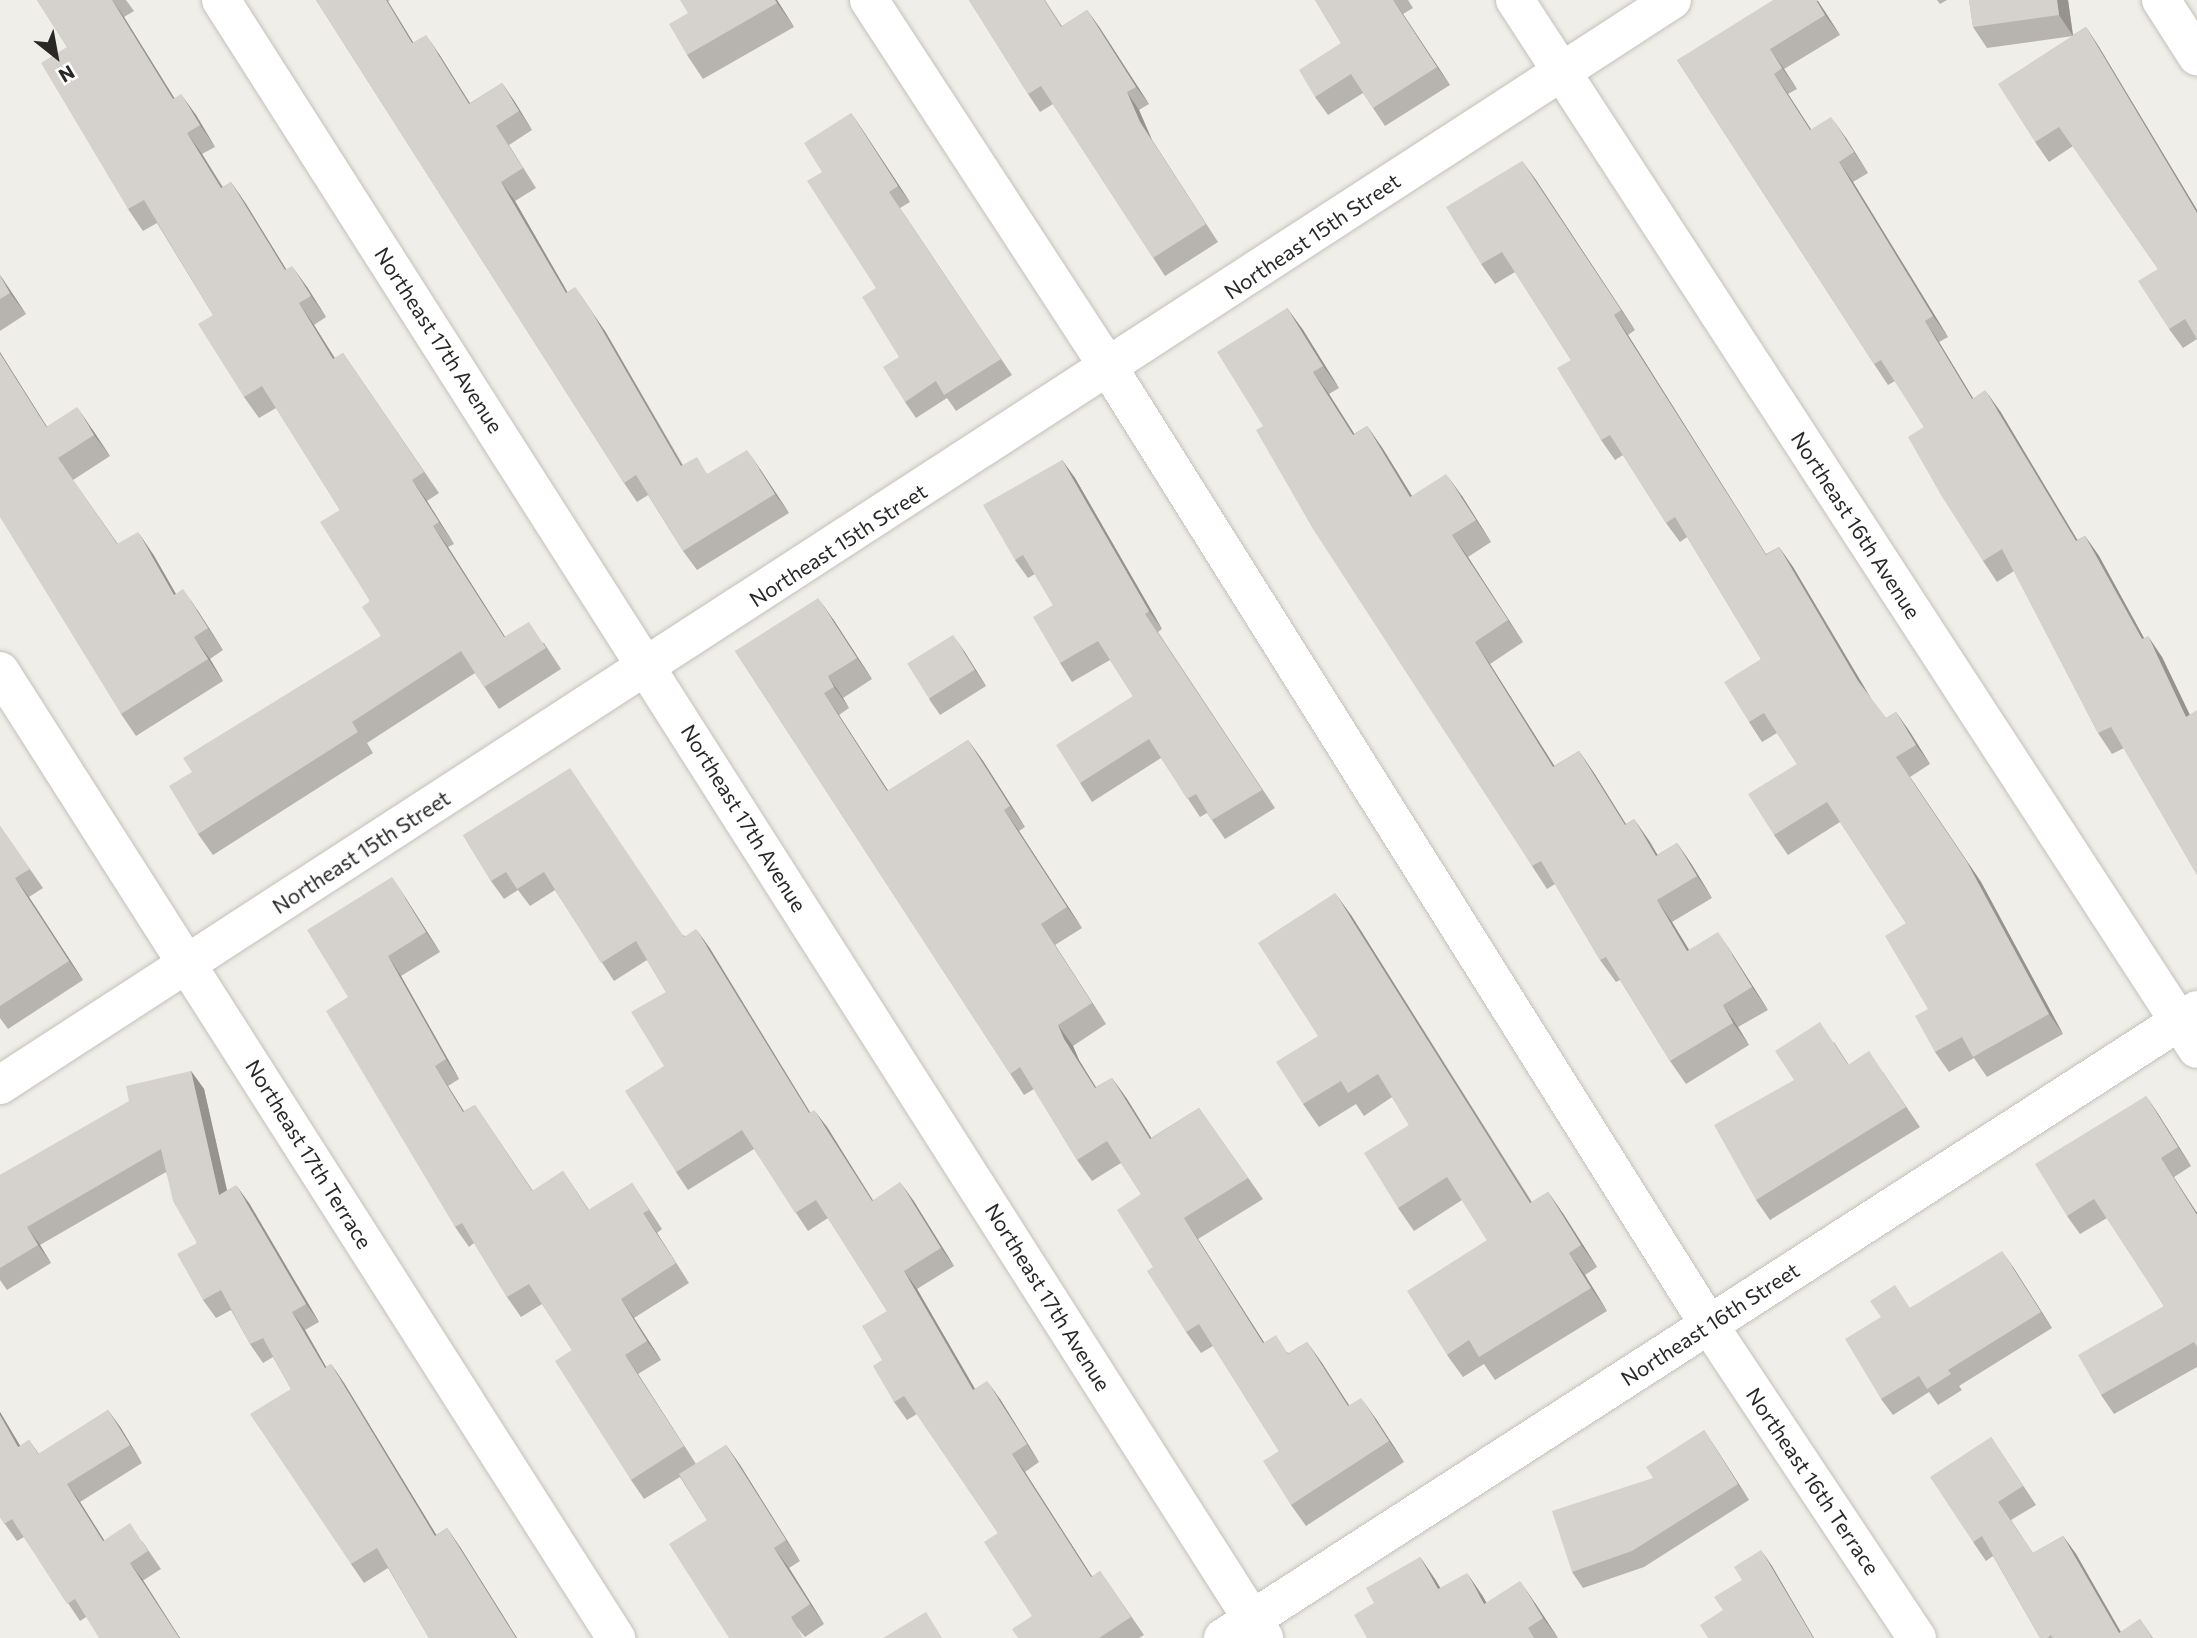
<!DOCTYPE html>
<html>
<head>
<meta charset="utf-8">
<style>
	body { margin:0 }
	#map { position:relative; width:2197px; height:1638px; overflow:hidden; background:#f0eee8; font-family:Commissioner,sans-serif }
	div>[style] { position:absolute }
	.roads { filter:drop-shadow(0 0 2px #c3c1bb) drop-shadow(0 0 2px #c3c1bb) }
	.minor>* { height:38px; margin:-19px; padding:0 19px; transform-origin:19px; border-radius:19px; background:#fff }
	.tertiary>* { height:38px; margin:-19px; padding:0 19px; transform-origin:19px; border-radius:19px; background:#fff }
	.wall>* { inset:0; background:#b7b4af }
	.shaded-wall>* { inset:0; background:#95928f }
	.building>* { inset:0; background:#d5d1cc; transform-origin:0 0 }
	span { translate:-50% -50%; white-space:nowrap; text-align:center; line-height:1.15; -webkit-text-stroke:5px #fff; paint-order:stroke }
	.street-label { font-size:21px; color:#292826 }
	.north { position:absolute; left:21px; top:21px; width:70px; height:70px; -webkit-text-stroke:5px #fff; paint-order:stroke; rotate:149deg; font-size:19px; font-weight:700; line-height:28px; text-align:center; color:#292826 }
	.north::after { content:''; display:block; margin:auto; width:24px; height:32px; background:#292826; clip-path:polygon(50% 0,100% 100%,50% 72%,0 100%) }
</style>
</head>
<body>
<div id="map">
	<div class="roads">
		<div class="minor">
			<i style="left:221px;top:0;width:1942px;rotate:57.51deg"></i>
			<i style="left:869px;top:0;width:442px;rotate:56.9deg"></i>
			<i style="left:1110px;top:370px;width:1127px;rotate:57.9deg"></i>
			<i style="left:1709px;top:1325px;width:376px;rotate:56.4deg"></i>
			<i style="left:1515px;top:0;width:1251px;rotate:56.97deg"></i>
			<i style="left:0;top:671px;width:1147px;rotate:57.5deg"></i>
			<i style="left:0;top:1085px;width:1993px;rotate:-32.98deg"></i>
			<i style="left:1223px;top:1638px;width:1159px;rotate:-32.81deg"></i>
		</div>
		<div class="tertiary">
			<i style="left:2161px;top:0;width:67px;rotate:57.3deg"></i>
		</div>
	</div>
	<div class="wall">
		<i style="clip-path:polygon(37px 0,126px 0,134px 11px,124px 17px,174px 98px,196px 115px,215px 147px,202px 154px,223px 187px,231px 182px,246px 204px,286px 269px,307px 287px,326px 317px,314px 325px,335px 358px,343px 353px,439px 493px,427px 501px,454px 544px,448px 547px,505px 637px,544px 643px,561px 669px,499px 709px,475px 673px,367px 743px,373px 753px,213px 855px,198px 834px,192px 772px,381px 636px,340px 510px,276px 408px,259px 418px,244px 397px,213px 315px,157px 223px,143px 231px,128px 209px,67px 47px)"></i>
		<i style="clip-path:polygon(316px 0,390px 0,388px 1px,413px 42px,439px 54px,470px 103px,502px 83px,532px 130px,509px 145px,536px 188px,515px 201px,567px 292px,605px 331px,683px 465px,708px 474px,760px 469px,789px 513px,697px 570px,683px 551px,648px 495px,637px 502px,624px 483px)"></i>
		<i style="clip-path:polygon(777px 0,794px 27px,703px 79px,687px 55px,688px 13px)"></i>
		<i style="clip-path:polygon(969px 0,1045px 0,1062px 26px,1087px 10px,1149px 104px,1139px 110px,1152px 140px,1218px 242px,1165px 276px,1053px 104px,1040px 112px,1028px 94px)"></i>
		<i style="clip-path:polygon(1315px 0,1408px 0,1413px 8px,1403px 14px,1450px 85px,1385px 126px,1363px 93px,1328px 115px,1315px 97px,1341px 43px)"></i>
		<i style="clip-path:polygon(1937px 0,1947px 0,1940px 4px)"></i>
		<i style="clip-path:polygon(1969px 0,2068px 0,2073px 35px,2086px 27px,2099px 47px,2197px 210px,2197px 339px,2183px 348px,2169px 329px,2158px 269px,2073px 146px,2049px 162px,2035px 142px,2073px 36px,1987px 48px,1973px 27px)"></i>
		<i style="clip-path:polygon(1818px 1px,1840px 35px,1784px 69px,1797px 89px,1788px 94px,1811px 130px,1846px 138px,1868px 173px,1853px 182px,1948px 337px,1939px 342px,1973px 398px,2000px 411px,2077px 540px,2085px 536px,2099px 556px,2144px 638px,2162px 657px,2190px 715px,2197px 875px,2124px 748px,2112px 754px,2098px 733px,2014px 571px,1997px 582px,1983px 561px,1924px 427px,1895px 381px,1888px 385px,1874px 364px,1677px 60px)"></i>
		<i style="clip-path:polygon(851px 113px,910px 202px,900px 208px,1012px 375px,956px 411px,947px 398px,916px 418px,905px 402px,899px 357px,876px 288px,822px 172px)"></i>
		<i style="clip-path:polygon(1522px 161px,1635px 330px,1628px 335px,1766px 554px,1779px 547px,1793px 567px,1869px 696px,1886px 718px,1896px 712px,1930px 764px,1910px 777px,1981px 882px,2063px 1034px,1987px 1077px,1974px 1058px,1949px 1072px,1935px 1052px,1928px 1009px,1906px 923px,1840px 822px,1788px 855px,1774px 835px,1797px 764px,1777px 733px,1762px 742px,1749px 722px,1761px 659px,1687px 537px,1680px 542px,1666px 523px,1623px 455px,1615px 460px,1601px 440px,1571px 360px,1515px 272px,1495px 284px,1481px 264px)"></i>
		<i style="clip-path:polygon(0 275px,26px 314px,0 331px)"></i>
		<i style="clip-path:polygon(1287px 308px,1303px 330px,1339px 388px,1329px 394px,1354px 434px,1367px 426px,1383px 449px,1412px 496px,1462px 496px,1491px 542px,1468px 557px,1523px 642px,1490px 664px,1554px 766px,1579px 751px,1594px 773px,1626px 824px,1634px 819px,1657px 855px,1677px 843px,1692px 865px,1712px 898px,1672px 922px,1689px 950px,1733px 955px,1768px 1010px,1738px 1027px,1749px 1045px,1686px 1084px,1670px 1061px,1620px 980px,1616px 982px,1600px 960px,1555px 884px,1547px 889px,1532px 866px,1263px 426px)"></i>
		<i style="clip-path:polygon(47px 426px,92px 429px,110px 456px,73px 480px,118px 544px,153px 554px,176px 594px,198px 611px,223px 650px,210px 659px,223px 681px,136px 736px,121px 714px)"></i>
		<i style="clip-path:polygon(1062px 460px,1075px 478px,1162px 629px,1158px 632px,1275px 808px,1225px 839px,1207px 813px,1200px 817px,1161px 758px,1092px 802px,1080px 783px,1133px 696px,1110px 660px,1072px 682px,1060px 663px,1053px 605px,1035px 574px,1028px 578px,1015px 560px)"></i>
		<i style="clip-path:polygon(833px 619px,872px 679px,843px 698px,849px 708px,839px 715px,888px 791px,968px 740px,983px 761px,1025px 827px,1019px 831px,1082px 928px,1055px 945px,1106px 1024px,1073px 1046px,1079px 1060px,1096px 1087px,1112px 1078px,1127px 1099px,1151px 1138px,1199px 1108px,1263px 1199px,1198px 1239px,1264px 1343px,1289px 1353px,1307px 1342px,1349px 1406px,1376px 1419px,1404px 1462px,1306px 1526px,1291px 1505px,1279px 1451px,1213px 1346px,1201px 1353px,1186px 1332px,1153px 1267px,1141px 1194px,1121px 1163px,1092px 1181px,1077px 1160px,1034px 1089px,1024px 1095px,735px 651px)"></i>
		<i style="clip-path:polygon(964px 651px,986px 686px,940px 715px,929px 699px)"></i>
		<i style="clip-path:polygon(0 826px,43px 888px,29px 897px,83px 980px,8px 1029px,0 1018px)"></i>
		<i style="clip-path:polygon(463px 835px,709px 947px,810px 1112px,827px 1127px,873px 1200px,913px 1200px,954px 1266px,917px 1289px,975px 1389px,1000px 1399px,1039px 1462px,1025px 1472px,1092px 1577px,1100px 1571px,1144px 1635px,1139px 1638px,1018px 1638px,1032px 1616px,998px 1533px,917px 1414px,907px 1420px,894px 1402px,882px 1360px,887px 1311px,828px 1218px,808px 1231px,754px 1149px,688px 1190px,676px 1172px,664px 1066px,666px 992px,647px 960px,614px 981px,555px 890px,530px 906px,518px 890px,504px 899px,491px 881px)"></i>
		<i style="clip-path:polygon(405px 897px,440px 952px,401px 976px,459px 1079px,448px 1086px,464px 1111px,475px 1105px,533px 1191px,563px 1171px,589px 1210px,632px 1183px,662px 1229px,657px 1233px,689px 1283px,634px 1318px,661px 1360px,638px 1374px,696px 1464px,726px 1445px,740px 1465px,800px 1561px,789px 1568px,824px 1624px,805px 1637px,707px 1520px,680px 1477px,644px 1499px,631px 1480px,572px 1350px,542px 1304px,521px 1317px,507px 1297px,474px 1243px,469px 1247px,455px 1227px,348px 997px)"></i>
		<i style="clip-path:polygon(1351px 915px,1532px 1202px,1548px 1192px,1564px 1215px,1597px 1267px,1585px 1275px,1607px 1311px,1495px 1380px,1484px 1364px,1463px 1377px,1447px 1355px,1487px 1240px,1462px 1200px,1414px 1231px,1398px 1208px,1409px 1125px,1392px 1097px,1364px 1116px,1356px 1104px,1319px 1127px,1303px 1104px,1318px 1036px)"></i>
		<i style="clip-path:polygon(1834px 1042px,1849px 1065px,1883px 1072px,1920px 1127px,1770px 1220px,1756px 1200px,1794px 1080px)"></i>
		<i style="clip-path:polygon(191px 1071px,204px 1089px,227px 1190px,249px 1203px,319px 1322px,305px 1330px,326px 1367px,331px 1364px,344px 1383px,436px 1535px,447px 1528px,460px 1547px,517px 1638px,429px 1638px,388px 1568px,364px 1583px,351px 1564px,291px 1389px,273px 1357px,263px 1363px,250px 1344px,231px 1310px,216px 1318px,203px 1300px,197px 1243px,166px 1172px,40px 1245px,51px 1263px,7px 1290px,0 1280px,0 1175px)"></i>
		<i style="clip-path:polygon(2146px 1096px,2191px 1166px,2174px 1177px,2197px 1213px,2197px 1367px,2114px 1414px,2101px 1395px,2164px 1306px,2107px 1218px,2080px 1234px,2067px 1216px)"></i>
		<i style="clip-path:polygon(2013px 1267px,2052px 1328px,1959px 1386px,1962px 1390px,1938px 1405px,1929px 1392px,1893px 1415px,1881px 1399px,1911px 1307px)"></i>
		<i style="clip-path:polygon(108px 1410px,142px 1463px,80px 1502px,104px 1540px,142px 1541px,161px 1569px,80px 1621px,24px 1537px,17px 1541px,0 1517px,0 1412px,20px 1446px,29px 1440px,39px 1454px)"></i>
		<i style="clip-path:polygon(1704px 1430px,1749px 1500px,1644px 1567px,1583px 1588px,1572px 1572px,1653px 1478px)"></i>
		<i style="clip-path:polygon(1991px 1437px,2036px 1505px,2011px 1520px,2033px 1553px,2063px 1536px,2076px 1554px,2121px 1632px,2140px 1619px,2153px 1638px,2040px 1638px,1993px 1556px,1986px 1561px,1973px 1542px)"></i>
		<i style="clip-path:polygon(1420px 1557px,1440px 1588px,1482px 1595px,1486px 1603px,1535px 1603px,1558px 1638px,1367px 1638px,1374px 1603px)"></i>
	</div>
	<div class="shaded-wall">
		<i style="clip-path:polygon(112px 0,124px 17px,188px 120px,173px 99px)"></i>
		<i style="clip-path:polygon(386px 0,387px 0,425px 62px,412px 43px)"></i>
		<i style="clip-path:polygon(775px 0,777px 0,794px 27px)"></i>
		<i style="clip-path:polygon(1393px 0,1403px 14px,1450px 85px,1437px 67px)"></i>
		<i style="clip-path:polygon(1816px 0,1818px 1px,1840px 35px,1825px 15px)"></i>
		<i style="clip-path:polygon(2057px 0,2068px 0,2073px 36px,2059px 15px)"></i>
		<i style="clip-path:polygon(1087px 10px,1100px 28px,1149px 104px,1136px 87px)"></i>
		<i style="clip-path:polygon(2086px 27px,2099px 47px,2197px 210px,2197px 213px)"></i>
		<i style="clip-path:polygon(426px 35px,439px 54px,482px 123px,469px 104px)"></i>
		<i style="clip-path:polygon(1770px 49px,1784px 69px,1797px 89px,1782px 68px)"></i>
		<i style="clip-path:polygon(1774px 74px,1788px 94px,1825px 151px,1810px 130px)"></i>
		<i style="clip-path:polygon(502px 83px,515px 102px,532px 130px,519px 111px)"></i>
		<i style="clip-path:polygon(1127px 92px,1139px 110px,1152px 140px,1218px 242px,1140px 122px)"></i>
		<i style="clip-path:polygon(181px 94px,196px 115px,215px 147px,200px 125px)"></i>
		<i style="clip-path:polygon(851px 113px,862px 129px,910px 202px,898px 186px)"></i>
		<i style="clip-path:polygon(1831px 117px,1846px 138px,1868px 173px,1854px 152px)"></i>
		<i style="clip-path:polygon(187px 133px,202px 154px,236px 210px,221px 188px)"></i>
		<i style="clip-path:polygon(1522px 161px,1536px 180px,1635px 330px,1621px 310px)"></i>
		<i style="clip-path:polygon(1839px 162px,1853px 182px,1948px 337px,1933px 316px)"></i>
		<i style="clip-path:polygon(231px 182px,246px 204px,300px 292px,285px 270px)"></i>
		<i style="clip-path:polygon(501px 182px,515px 201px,579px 312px,566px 293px)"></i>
		<i style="clip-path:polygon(292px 266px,307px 287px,326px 317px,311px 296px)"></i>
		<i style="clip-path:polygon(0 275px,26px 314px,10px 293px)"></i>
		<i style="clip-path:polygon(575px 287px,605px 331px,694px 486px,681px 466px)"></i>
		<i style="clip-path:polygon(299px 303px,314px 325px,348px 380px,333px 359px)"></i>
		<i style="clip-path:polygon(1287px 308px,1303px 330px,1339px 388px,1323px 366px)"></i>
		<i style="clip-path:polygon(1614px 315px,1628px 335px,1779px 575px,1766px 555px)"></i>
		<i style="clip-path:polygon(1925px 321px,1939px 342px,1986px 420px,1972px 399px)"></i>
		<i style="clip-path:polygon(0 352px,61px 449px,46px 427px,0 354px)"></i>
		<i style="clip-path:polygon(1313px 372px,1329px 394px,1369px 457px,1353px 435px)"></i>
		<i style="clip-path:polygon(1985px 390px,2000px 411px,2090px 561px,2076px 541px)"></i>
		<i style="clip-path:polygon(77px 407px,92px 429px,110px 456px,94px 435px)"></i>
		<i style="clip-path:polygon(1367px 426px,1383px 449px,1426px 519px,1410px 497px)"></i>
		<i style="clip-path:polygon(747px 450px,760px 469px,789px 513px,775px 494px)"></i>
		<i style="clip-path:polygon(1062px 460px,1075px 478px,1162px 629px,1149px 611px)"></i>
		<i style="clip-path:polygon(1446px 474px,1462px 496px,1491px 542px,1476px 520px)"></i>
		<i style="clip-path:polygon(412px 480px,427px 501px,454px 544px,439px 522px)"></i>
		<i style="clip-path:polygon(433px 526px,448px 547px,519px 659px,504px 637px)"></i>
		<i style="clip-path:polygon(138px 532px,153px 554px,189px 617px,174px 595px)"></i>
		<i style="clip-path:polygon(1452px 535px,1468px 557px,1523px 642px,1508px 620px)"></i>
		<i style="clip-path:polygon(2085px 536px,2099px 556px,2156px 660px,2142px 639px)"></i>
		<i style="clip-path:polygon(1779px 547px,1793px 567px,1872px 700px,1858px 681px)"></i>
		<i style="clip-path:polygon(183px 589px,198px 611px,223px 650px,208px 628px)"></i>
		<i style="clip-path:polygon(818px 598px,833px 619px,872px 679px,857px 658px)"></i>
		<i style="clip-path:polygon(953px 635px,964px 651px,986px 686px,975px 670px)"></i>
		<i style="clip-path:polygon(2148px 636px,2162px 657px,2197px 730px,2186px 717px)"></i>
		<i style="clip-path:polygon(194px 637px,210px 659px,223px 681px,208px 659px)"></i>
		<i style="clip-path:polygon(1475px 642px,1490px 664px,1569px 789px,1553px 767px)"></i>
		<i style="clip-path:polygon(828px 676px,843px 698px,849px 708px,834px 687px)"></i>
		<i style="clip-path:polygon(824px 693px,839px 715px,902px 812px,887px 791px)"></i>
		<i style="clip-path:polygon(1896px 712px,1910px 732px,1930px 764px,1916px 745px)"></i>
		<i style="clip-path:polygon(968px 740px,983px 761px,1025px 827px,1010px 806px)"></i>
		<i style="clip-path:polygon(1579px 751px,1594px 773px,1640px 847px,1625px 825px)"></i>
		<i style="clip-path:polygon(1910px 777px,1981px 882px,2063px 1034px,2049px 1014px)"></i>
		<i style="clip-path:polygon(1004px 810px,1019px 831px,1082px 928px,1067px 907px)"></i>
		<i style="clip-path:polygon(1634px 819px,1650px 842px,1671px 878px,1656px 856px)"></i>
		<i style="clip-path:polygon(1677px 843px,1692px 865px,1712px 898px,1697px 876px)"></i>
		<i style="clip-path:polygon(392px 877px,405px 897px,440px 952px,426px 932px)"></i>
		<i style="clip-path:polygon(15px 878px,29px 897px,83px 980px,69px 961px)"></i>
		<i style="clip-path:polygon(1335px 893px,1351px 915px,1546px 1226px,1530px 1203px)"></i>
		<i style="clip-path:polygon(1657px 900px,1672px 922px,1703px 973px,1687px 951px)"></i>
		<i style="clip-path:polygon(1041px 924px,1055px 945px,1106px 1024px,1092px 1003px)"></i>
		<i style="clip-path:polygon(696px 929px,709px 947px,821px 1131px,809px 1113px)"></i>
		<i style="clip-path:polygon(1718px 932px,1733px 955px,1768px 1010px,1752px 987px)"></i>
		<i style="clip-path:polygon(388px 956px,401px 976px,459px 1079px,446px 1059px)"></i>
		<i style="clip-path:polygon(1723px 1005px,1738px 1027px,1749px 1045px,1733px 1023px)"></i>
		<i style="clip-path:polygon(1058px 1025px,1073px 1046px,1079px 1060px,1109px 1109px,1095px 1088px,1064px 1039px)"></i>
		<i style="clip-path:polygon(435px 1066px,448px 1086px,476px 1131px,463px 1112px)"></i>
		<i style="clip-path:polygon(191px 1071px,204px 1089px,232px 1213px,219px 1195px)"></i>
		<i style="clip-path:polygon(1112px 1078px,1127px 1099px,1165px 1160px,1150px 1139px)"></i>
		<i style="clip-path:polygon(2146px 1096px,2159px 1115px,2191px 1166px,2178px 1147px)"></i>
		<i style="clip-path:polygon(814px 1110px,827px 1127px,884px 1219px,872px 1201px)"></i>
		<i style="clip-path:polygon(2161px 1158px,2197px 1213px,2197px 1215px)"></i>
		<i style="clip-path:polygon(900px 1182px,913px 1200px,954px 1266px,941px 1248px)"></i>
		<i style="clip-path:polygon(236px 1185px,249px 1203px,319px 1322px,306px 1304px)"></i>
		<i style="clip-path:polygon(1548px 1192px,1564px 1215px,1597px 1267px,1581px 1245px)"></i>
		<i style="clip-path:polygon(643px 1213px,657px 1233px,689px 1283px,676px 1263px)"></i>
		<i style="clip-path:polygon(1184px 1218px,1198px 1239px,1278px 1364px,1263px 1343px)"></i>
		<i style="clip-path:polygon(27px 1227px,40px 1245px,51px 1263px,38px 1245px)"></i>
		<i style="clip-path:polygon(2002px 1251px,2013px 1267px,2052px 1328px,2041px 1312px)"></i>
		<i style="clip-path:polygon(1569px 1253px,1585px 1275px,1607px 1311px,1591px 1288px)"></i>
		<i style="clip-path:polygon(904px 1271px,917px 1289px,986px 1408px,973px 1390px)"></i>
		<i style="clip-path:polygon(621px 1299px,634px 1318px,661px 1360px,647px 1341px)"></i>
		<i style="clip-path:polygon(292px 1312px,305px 1330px,337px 1386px,325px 1368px)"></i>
		<i style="clip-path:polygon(1307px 1342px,1322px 1363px,1363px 1427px,1348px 1406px)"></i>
		<i style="clip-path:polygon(625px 1355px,638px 1374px,697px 1466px,684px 1446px)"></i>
		<i style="clip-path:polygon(331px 1364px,344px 1383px,448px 1554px,435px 1536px)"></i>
		<i style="clip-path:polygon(987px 1381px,1000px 1399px,1039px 1462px,1027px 1444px)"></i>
		<i style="clip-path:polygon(1361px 1398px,1376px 1419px,1404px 1462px,1389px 1441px)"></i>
		<i style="clip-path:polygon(108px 1410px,121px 1428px,142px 1463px,130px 1445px)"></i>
		<i style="clip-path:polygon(0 1412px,31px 1464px,18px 1447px,0 1415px)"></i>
		<i style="clip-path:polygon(1704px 1430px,1715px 1447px,1749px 1500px,1738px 1484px)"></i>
		<i style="clip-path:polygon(726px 1445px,740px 1465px,800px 1561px,786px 1540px)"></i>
		<i style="clip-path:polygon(1012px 1454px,1025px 1472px,1104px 1595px,1091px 1577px)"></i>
		<i style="clip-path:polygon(67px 1484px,80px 1502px,116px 1559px,103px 1541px)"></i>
		<i style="clip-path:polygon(447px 1528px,460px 1547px,517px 1638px,516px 1638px)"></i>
		<i style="clip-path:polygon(2063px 1536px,2076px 1554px,2124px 1638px,2119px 1633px)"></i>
		<i style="clip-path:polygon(774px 1548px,789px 1568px,824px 1624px,810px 1604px)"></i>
		<i style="clip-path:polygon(1761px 1550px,1772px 1566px,1814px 1638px,1813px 1638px)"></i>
		<i style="clip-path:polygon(1420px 1557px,1435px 1579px,1454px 1611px,1438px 1589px)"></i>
		<i style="clip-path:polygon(130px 1563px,143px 1580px,180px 1638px,179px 1638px)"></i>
		<i style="clip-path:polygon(1467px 1573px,1482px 1595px,1500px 1626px,1484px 1604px)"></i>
		<i style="clip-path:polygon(1520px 1581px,1535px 1603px,1558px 1638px,1543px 1618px)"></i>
	</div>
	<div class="building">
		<i style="clip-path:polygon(37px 0,112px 0,173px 99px,181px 94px,200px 125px,187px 133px,221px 188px,231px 182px,285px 270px,292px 266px,311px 296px,299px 303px,333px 359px,343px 353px,424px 472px,412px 480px,439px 522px,433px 526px,504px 637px,529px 622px,546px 648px,484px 687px,461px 651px,352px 722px,358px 732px,198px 834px,169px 786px,192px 772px,183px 758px,381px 636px,362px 607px,370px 601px,320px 522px,340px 510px,262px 386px,244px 397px,198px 324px,213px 315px,144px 200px,128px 209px,41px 63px,67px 47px)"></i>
		<i style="clip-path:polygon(316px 0,386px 0,412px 43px,426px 35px,469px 104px,502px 83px,519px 111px,496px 126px,523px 168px,501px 182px,566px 293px,575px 287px,592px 312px,681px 466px,697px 457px,707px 474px,747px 450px,775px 494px,683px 551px,636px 475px,624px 483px)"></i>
		<i style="clip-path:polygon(680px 0,775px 0,777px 3px,687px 55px,669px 24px,688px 13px)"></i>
		<i style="clip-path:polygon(969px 0,1044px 0,1061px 27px,1087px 10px,1136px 87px,1127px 92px,1140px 122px,1206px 224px,1153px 258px,1041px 86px,1028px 94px)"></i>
		<i style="clip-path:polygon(1315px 0,1393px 0,1437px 67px,1373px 108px,1351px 74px,1315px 97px,1299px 70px,1341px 43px)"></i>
		<i style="clip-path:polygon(1773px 0,1816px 0,1825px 15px,1770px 49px,1782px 68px,1774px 74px,1810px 130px,1831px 117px,1854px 152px,1839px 162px,1933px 316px,1925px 321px,1972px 399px,1985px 390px,2076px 541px,2085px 536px,2142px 639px,2148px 636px,2186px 717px,2197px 710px,2197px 875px,2111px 727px,2098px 733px,2002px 549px,1983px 561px,1941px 495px,1908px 437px,1924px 427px,1881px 360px,1874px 364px,1677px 60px)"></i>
		<i style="clip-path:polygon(1969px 0,2057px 0,2059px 15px,1973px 27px)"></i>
		<i style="clip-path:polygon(2086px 27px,2197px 213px,2197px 339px,2185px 319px,2169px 329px,2138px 281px,2158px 269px,2059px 127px,2035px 142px,1998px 84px)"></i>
		<i style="clip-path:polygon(851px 113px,898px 186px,889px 192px,1001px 359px,944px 395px,936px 381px,905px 402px,883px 367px,899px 357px,862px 297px,876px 288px,807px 181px,822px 172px,804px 143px)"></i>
		<i style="clip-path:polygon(1522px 161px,1621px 310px,1614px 315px,1766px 555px,1779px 547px,1858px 681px,1886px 718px,1896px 712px,1916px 745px,1896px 757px,1967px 862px,2049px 1014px,1973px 1057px,1962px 1037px,1935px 1052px,1915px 1016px,1928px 1009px,1885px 936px,1906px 923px,1827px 802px,1774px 835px,1748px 794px,1797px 764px,1764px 713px,1749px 722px,1724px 682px,1761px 659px,1675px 517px,1666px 523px,1610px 435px,1601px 440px,1557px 368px,1571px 360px,1502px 252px,1481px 264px,1446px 207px)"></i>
		<i style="clip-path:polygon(0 276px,10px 293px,0 299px)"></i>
		<i style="clip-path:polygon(1287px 308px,1323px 366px,1313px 372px,1353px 435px,1367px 426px,1410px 497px,1446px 474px,1476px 520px,1452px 535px,1508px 620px,1475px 642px,1553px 767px,1579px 751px,1625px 825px,1634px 819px,1656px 856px,1677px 843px,1697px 876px,1657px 900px,1687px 951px,1718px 932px,1752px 987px,1723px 1005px,1733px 1023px,1670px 1061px,1606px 957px,1600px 960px,1541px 861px,1532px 866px,1313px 529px,1256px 430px,1263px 426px,1217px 352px)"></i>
		<i style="clip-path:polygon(0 354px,46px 427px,77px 407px,94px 435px,58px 458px,117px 544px,138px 532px,174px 595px,183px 589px,208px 628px,194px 637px,208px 659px,121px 714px,0 517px)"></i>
		<i style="clip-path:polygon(1062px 460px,1149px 611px,1145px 614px,1262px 790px,1212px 820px,1196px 794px,1187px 799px,1149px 739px,1080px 783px,1056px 745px,1133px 696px,1098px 641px,1060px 663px,1033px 617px,1053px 605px,1023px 555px,1015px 560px,983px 505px)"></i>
		<i style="clip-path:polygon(818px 598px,857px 658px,828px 676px,834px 687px,824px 693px,887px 791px,968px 740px,1010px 806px,1004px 810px,1067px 907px,1041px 924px,1092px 1003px,1058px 1025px,1064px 1039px,1095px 1088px,1112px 1078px,1150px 1139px,1199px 1108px,1248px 1178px,1184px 1218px,1263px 1343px,1276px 1335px,1288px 1354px,1307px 1342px,1348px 1406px,1361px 1398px,1389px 1441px,1291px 1505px,1263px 1461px,1279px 1451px,1199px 1324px,1186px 1332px,1147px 1271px,1153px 1267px,1117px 1210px,1141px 1194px,1107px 1141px,1077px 1160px,1020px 1067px,1010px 1074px,735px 651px)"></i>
		<i style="left:953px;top:635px;width:41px;height:54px;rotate:58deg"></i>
		<i style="clip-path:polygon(570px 768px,684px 937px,696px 929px,809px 1113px,814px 1110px,872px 1201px,900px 1182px,941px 1248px,904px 1271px,973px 1390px,987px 1381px,1027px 1444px,1012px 1454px,1091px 1577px,1100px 1571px,1131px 1617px,1099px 1638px,1018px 1638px,1012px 1629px,1032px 1616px,984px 1542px,998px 1533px,904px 1396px,894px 1402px,873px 1366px,882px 1360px,862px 1326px,887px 1311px,816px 1200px,795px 1213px,742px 1130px,676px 1172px,625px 1091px,664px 1066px,631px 1012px,666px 992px,636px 941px,601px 963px,544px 872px,517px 889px,506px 872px,491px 881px,463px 835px)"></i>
		<i style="clip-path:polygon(0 826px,30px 869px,15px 878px,69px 961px,0 1006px)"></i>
		<i style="clip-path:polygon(392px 877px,426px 932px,388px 956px,446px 1059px,435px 1066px,463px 1112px,475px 1105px,532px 1191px,563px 1171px,588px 1210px,632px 1183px,649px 1210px,643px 1213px,676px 1263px,621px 1299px,647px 1341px,625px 1355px,684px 1446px,631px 1480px,555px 1361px,572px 1350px,529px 1284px,507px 1297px,462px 1223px,455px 1227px,326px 1011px,348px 997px,307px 930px)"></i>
		<i style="clip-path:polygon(1335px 893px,1530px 1203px,1548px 1192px,1581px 1245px,1569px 1253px,1591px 1288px,1479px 1357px,1469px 1340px,1447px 1355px,1407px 1291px,1487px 1240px,1447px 1177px,1398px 1208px,1364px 1153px,1409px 1125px,1378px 1074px,1348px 1093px,1341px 1081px,1303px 1104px,1276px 1062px,1318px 1036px,1258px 943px)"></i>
		<i style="clip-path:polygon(1820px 1022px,1848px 1065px,1869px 1051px,1906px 1107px,1756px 1200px,1714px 1125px,1794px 1080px,1775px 1051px)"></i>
		<i style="clip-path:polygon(191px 1071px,219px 1195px,236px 1185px,306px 1304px,292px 1312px,325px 1368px,331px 1364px,435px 1536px,447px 1528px,516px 1638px,429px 1638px,377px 1548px,351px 1564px,250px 1414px,291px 1389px,263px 1338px,250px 1344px,221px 1290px,203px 1300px,177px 1254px,197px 1243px,173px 1201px,161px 1149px,27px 1227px,38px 1245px,0 1268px,0 1175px,129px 1101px,126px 1086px)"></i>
		<i style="clip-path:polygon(2146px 1096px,2178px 1147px,2161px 1158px,2197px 1215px,2197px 1347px,2194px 1342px,2101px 1395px,2078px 1355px,2164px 1306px,2094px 1199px,2067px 1216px,2035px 1164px)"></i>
		<i style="clip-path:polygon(2002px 1251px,2041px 1312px,1948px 1370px,1951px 1374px,1927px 1389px,1919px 1376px,1881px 1399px,1845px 1339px,1881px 1317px,1870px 1301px,1895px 1285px,1910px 1308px)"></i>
		<i style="clip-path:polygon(108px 1410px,130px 1445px,67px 1484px,103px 1541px,130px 1523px,148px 1551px,130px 1563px,179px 1638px,99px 1638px,75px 1599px,67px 1604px,12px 1519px,4px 1524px,0 1517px,0 1415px,18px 1447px,29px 1440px,38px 1454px)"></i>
		<i style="clip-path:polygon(1704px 1430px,1738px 1484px,1632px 1551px,1572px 1572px,1552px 1511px,1653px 1478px,1646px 1467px)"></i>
		<i style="clip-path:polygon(1991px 1437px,2023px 1486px,1998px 1502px,2033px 1553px,2063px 1536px,2119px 1633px,2140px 1619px,2152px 1638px,2053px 1638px,2051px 1635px,2047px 1638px,2040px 1638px,1982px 1536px,1973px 1542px,1930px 1477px)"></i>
		<i style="clip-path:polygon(726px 1445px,786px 1540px,774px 1548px,810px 1604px,791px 1617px,803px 1638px,729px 1638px,669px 1544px,707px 1520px,679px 1474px)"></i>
		<i style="clip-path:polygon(1761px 1550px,1813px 1638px,1708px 1638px,1700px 1625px,1723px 1610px,1714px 1597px,1742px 1580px,1734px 1567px)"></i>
		<i style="clip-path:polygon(1420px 1557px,1438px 1589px,1467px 1573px,1484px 1604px,1520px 1581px,1543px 1618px,1528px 1628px,1534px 1638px,1367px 1638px,1354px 1615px,1374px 1603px,1366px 1588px)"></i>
		<i style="clip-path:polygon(926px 1612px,942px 1638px,883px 1638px)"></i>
	</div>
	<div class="street-label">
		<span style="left:1312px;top:236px;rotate:-34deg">Northeast 15th Street</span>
		<span style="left:439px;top:340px;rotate:57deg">Northeast 17th Avenue</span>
		<span style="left:1856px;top:525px;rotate:57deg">Northeast 16th Avenue</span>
		<span style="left:838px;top:545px;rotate:-33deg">Northeast 15th Street</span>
		<span style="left:744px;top:818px;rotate:58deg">Northeast 17th Avenue</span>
		<span style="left:361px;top:852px;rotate:-33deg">Northeast 15th Street</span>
		<span style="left:309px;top:1154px;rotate:58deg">Northeast 17th Terrace</span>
		<span style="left:1048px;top:1297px;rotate:58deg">Northeast 17th Avenue</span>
		<span style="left:1710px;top:1324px;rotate:-33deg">Northeast 16th Street</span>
		<span style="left:1813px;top:1481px;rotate:56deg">Northeast 16th Terrace</span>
	</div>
	<div class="north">N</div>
</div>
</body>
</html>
